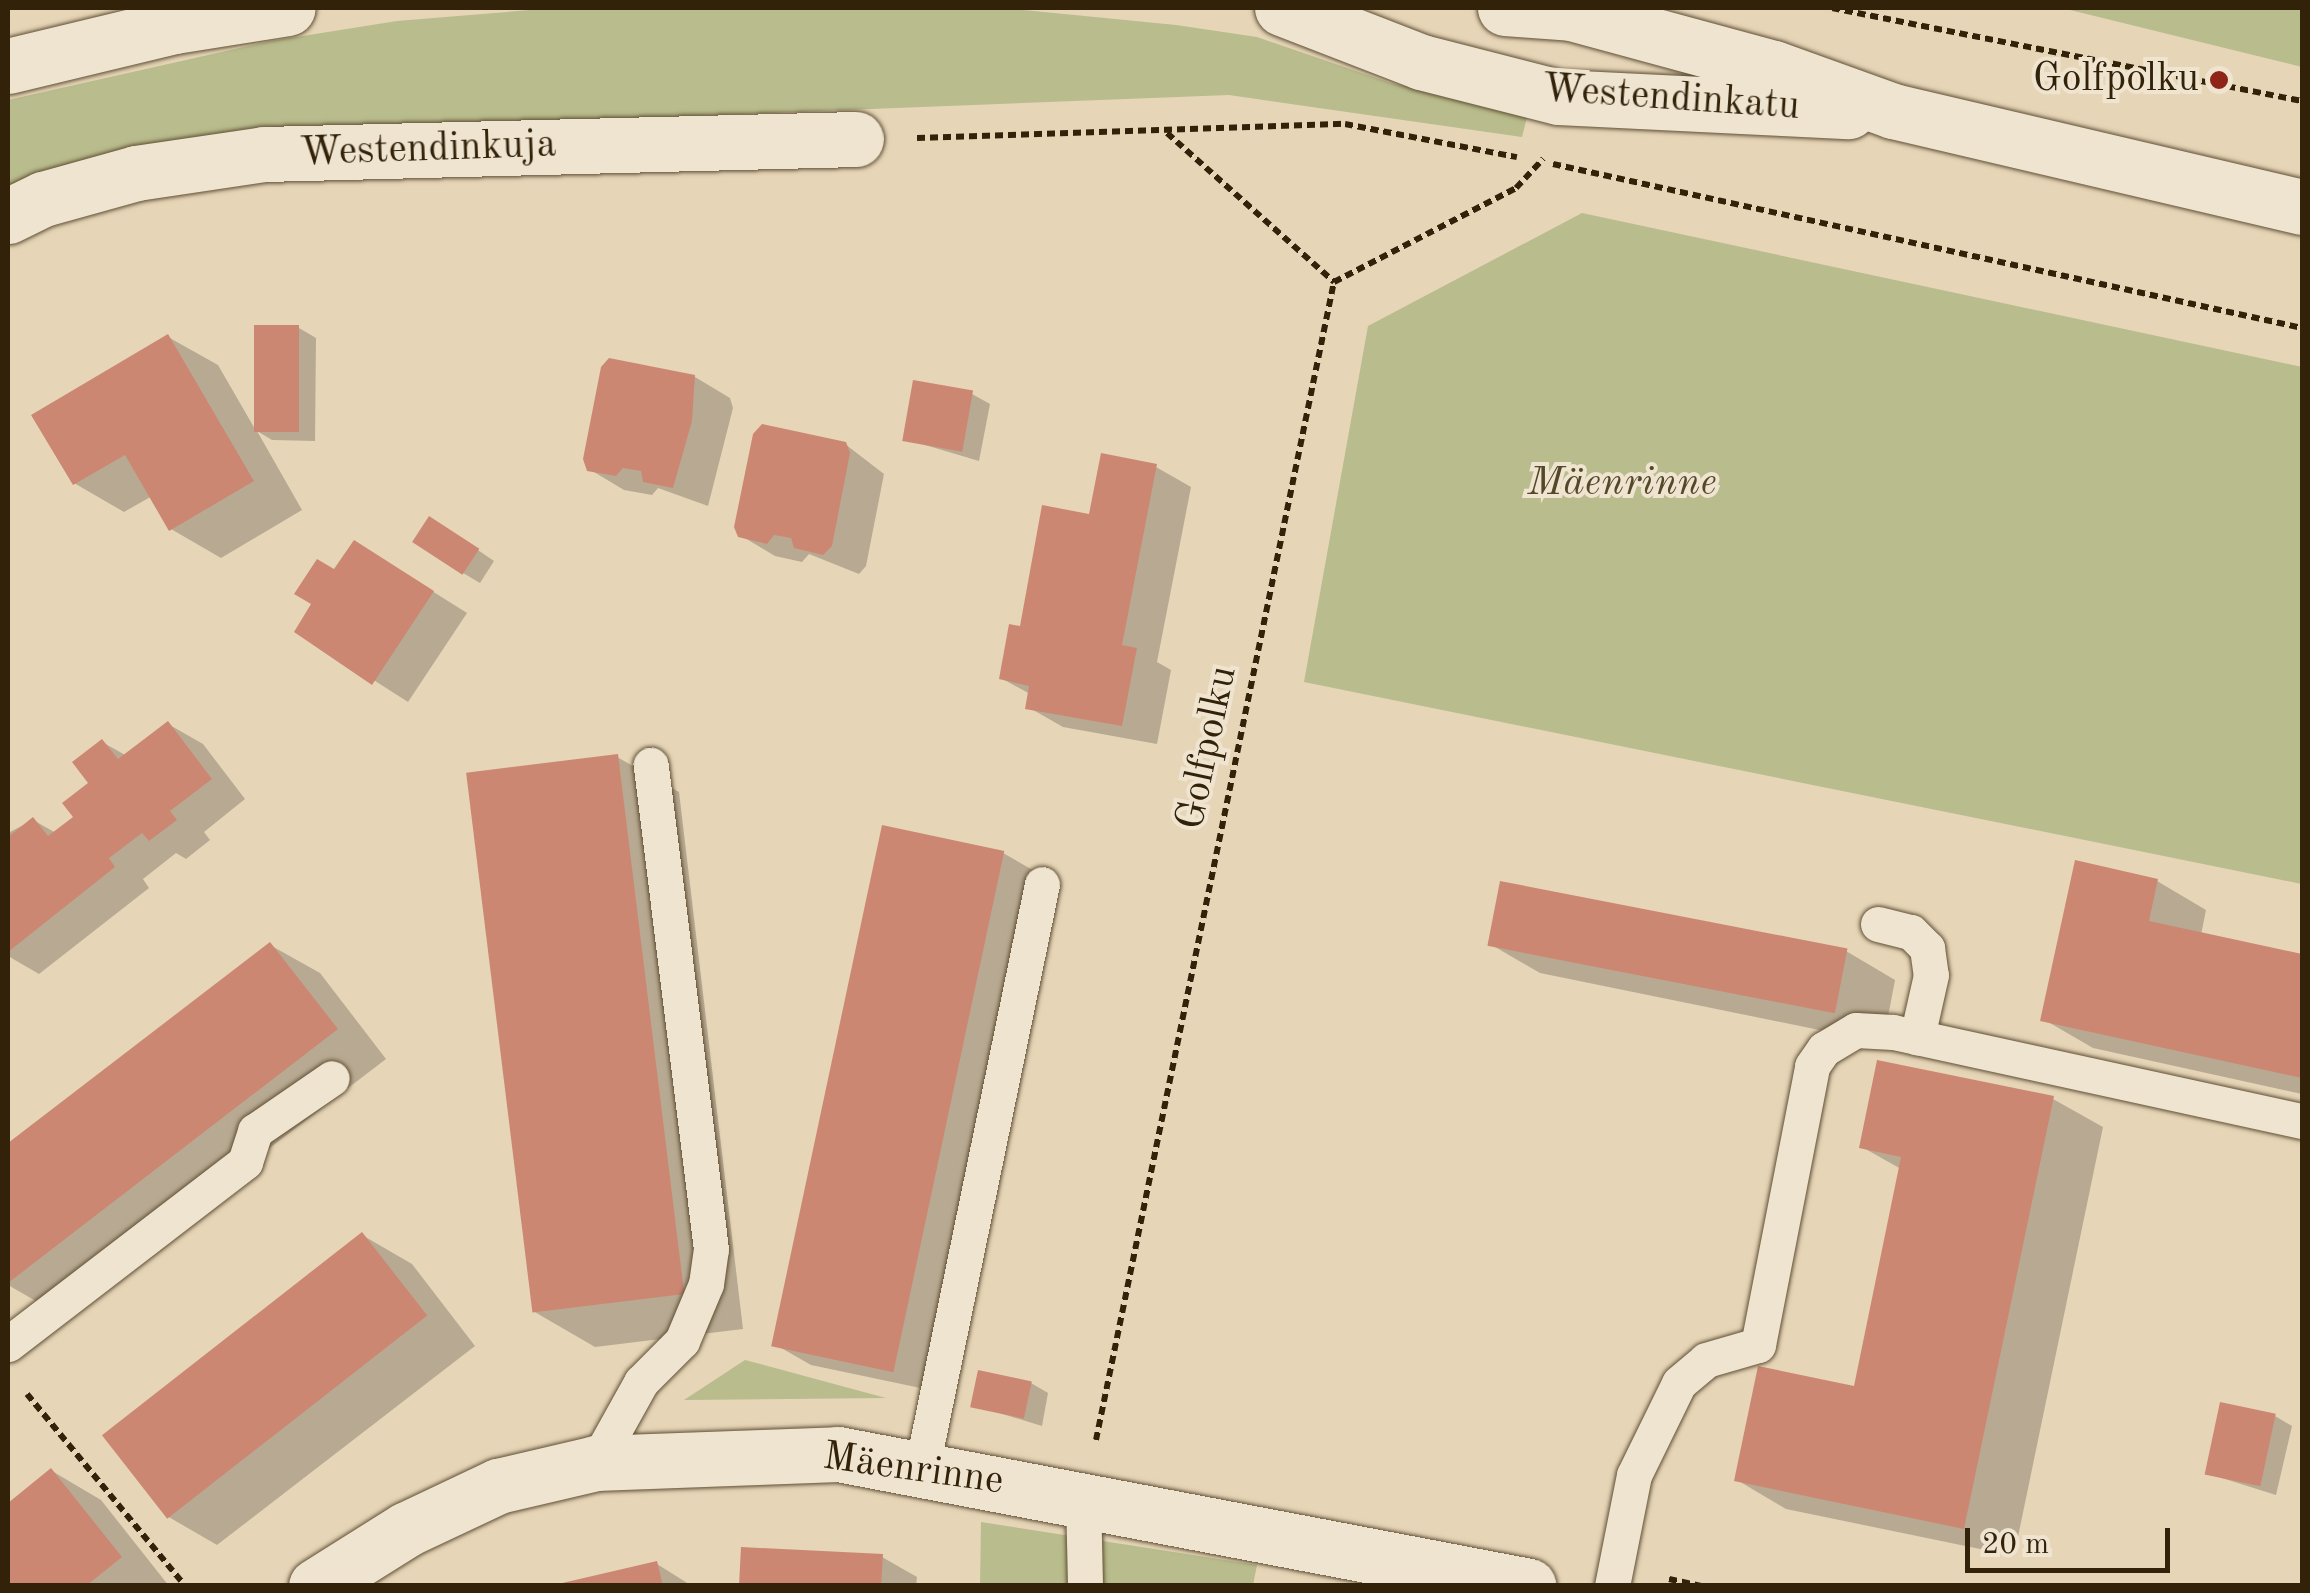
<!DOCTYPE html>
<html>
<head>
<meta charset="utf-8">
<style>
	body { margin:0 }
	#map { position:relative; width:2310px; height:1593px; overflow:hidden; background:#e6d5b7; font-family:"Old Standard TT",serif }
	div>[style] { position:absolute }
	.green>* { inset:0; background:#b9bc8c }
	.shadow>* { inset:0; background:#0003 }
	.building>* { inset:0; background:#cc8773; transform-origin:0 0 }
	.path>* { height:6px; margin-top:-3px; transform-origin:0; background:repeating-linear-gradient(90deg,#32220a 0 8px,transparent 0 13px) }
	.roads { filter:drop-shadow(0 0 2px #5f4f35) drop-shadow(0 0 2px #5f4f35) }
	.lane>* { height:35px; margin:-17.5px; padding:0 17.5px; transform-origin:17.5px; border-radius:17.5px; background:#efe4d0 }
	.street>* { height:55px; margin:-27.5px; padding:0 27.5px; transform-origin:27.5px; border-radius:27.5px; background:#efe4d0 }
	.secondary>* { height:55px; margin:-27.5px; padding:0 27.5px; transform-origin:27.5px; border-radius:27.5px; background:#efe4d0 }
	.dots>* { width:28px; height:28px; translate:-50% -50%; box-sizing:border-box; border:5px solid #efe4d0; border-radius:50% }
	span { translate:-50% -50%; white-space:nowrap; text-align:center; line-height:1.15; -webkit-text-stroke:8px #efe4d0; paint-order:stroke }
	.poi-label { font-size:40px; color:#32220a }
	.right { translate:-100% -50%; text-align:right }
	.street-label { font-size:40px; color:#32220a }
	.park-label { font-size:40px; color:#54482a; font-style:italic }
	.frame { position:absolute; inset:0; border:10px solid #32220a; pointer-events:none }
	.scale { position:absolute; left:1965px; top:1528px; width:205px; height:45px; box-sizing:border-box; border:5px solid #32220a; border-top:0; padding-left:12px; font-size:30px; line-height:35px; white-space:nowrap; color:#32220a; -webkit-text-stroke:8px #efe4d0; paint-order:stroke }
</style>
</head>
<body>
<div id="map">
	<div class="green">
		<i style="clip-path:polygon(554px 8px,1004px 8px,1176px 25px,1257px 37px,1391px 83px,1528px 113px,1522px 137px,1229px 95px,591px 120px,8px 196px,8px 100px,271px 41px,397px 21px)"></i>
		<i style="clip-path:polygon(2062px 8px,2302px 8px,2302px 67px)"></i>
		<i style="clip-path:polygon(1582px 213px,2302px 367px,2302px 884px,1304px 682px,1368px 326px)"></i>
		<i style="clip-path:polygon(745px 1360px,886px 1398px,684px 1400px)"></i>
		<i style="clip-path:polygon(981px 1522px,1257px 1565px,1253px 1585px,980px 1586px)"></i>
	</div>
	<div class="shadow">
		<i style="clip-path:polygon(299px 328px,316px 338px,315px 441px,272px 440px,257px 431px,302px 510px,221px 558px,171px 529px,152px 496px,124px 512px,74px 483px,168px 337px,218px 365px,255px 429px)"></i>
		<i style="clip-path:polygon(695px 377px,730px 398px,733px 408px,708px 506px,658px 488px,652px 495px,624px 490px,589px 469px)"></i>
		<i style="clip-path:polygon(972px 394px,990px 404px,979px 461px,905px 439px)"></i>
		<i style="clip-path:polygon(845px 444px,884px 474px,866px 566px,859px 574px,809px 554px,802px 562px,775px 556px,740px 535px)"></i>
		<i style="clip-path:polygon(1156px 467px,1191px 487px,1157px 662px,1171px 670px,1157px 744px,1063px 727px,1028px 707px,1030px 694px,1001px 678px,1022px 629px,1090px 517px)"></i>
		<i style="clip-path:polygon(447px 529px,494px 561px,480px 583px,463px 573px)"></i>
		<i style="clip-path:polygon(389px 564px,467px 613px,408px 702px,297px 631px,335px 572px)"></i>
		<i style="clip-path:polygon(168px 724px,203px 744px,245px 799px,204px 832px,210px 840px,186px 859px,176px 853px,143px 879px,149px 888px,39px 974px,8px 956px,8px 833px,33px 820px,56px 833px,77px 817px,102px 742px,127px 756px)"></i>
		<i style="clip-path:polygon(617px 757px,679px 792px,743px 1329px,595px 1347px,533px 1311px)"></i>
		<i style="clip-path:polygon(1003px 853px,1038px 873px,930px 1390px,811px 1365px,776px 1345px)"></i>
		<i style="clip-path:polygon(2157px 881px,2206px 910px,2201px 935px,2302px 956px,2302px 1094px,2093px 1048px,2043px 1019px)"></i>
		<i style="clip-path:polygon(1490px 944px,1846px 951px,1895px 980px,1883px 1043px,1540px 973px)"></i>
		<i style="clip-path:polygon(270px 945px,320px 973px,386px 1059px,55px 1312px,8px 1285px,8px 1146px)"></i>
		<i style="clip-path:polygon(2053px 1099px,2103px 1127px,2014px 1556px,1786px 1509px,1737px 1480px,1856px 1389px,1901px 1169px,1862px 1147px)"></i>
		<i style="clip-path:polygon(362px 1235px,412px 1264px,475px 1346px,217px 1545px,167px 1516px)"></i>
		<i style="clip-path:polygon(1031px 1383px,1048px 1393px,1042px 1426px,973px 1405px)"></i>
		<i style="clip-path:polygon(2275px 1416px,2292px 1426px,2276px 1495px,2206px 1473px)"></i>
		<i style="clip-path:polygon(52px 1471px,101px 1500px,169px 1586px,8px 1586px,8px 1506px)"></i>
		<i style="clip-path:polygon(882px 1557px,917px 1577px,916px 1586px,742px 1586px)"></i>
		<i style="clip-path:polygon(657px 1564px,692px 1586px,562px 1586px)"></i>
	</div>
	<div class="building">
		<i style="left:254px;top:325px;width:45px;height:107px"></i>
		<i style="clip-path:polygon(168px 334px,254px 481px,169px 531px,125px 455px,73px 485px,31px 415px)"></i>
		<i style="clip-path:polygon(609px 358px,695px 375px,692px 421px,673px 488px,643px 482px,641px 471px,623px 468px,616px 476px,587px 471px,583px 459px,601px 367px)"></i>
		<i style="left:913px;top:380px;width:61px;height:62px;rotate:10deg"></i>
		<i style="clip-path:polygon(762px 424px,846px 442px,850px 453px,832px 546px,823px 555px,794px 548px,791px 538px,774px 535px,767px 544px,738px 537px,734px 527px,753px 434px)"></i>
		<i style="clip-path:polygon(1101px 453px,1157px 464px,1122px 645px,1137px 648px,1122px 726px,1025px 709px,1029px 686px,999px 679px,1009px 624px,1020px 626px,1042px 505px,1089px 514px)"></i>
		<i style="left:429px;top:516px;width:60px;height:31px;rotate:33deg"></i>
		<i style="clip-path:polygon(354px 540px,434px 591px,372px 685px,294px 632px,311px 604px,294px 594px,317px 559px,334px 569px)"></i>
		<i style="clip-path:polygon(168px 721px,212px 779px,170px 811px,177px 820px,149px 841px,142px 833px,125px 846px,109px 858px,115px 867px,8px 952px,8px 837px,33px 817px,48px 836px,73px 817px,62px 803px,88px 783px,72px 762px,102px 739px,118px 759px)"></i>
		<i style="left:618px;top:754px;width:544px;height:153px;rotate:83deg"></i>
		<i style="left:882px;top:825px;width:125px;height:533px;rotate:12deg"></i>
		<i style="clip-path:polygon(2075px 860px,2158px 879px,2149px 921px,2302px 954px,2302px 1078px,2040px 1021px)"></i>
		<i style="left:1500px;top:881px;width:354px;height:66px;rotate:11deg"></i>
		<i style="clip-path:polygon(270px 942px,338px 1029px,8px 1283px,8px 1143px)"></i>
		<i style="clip-path:polygon(1877px 1060px,2054px 1096px,1964px 1529px,1734px 1481px,1758px 1366px,1854px 1386px,1901px 1157px,1859px 1148px)"></i>
		<i style="left:362px;top:1232px;width:106px;height:330px;rotate:52deg"></i>
		<i style="left:978px;top:1370px;width:55px;height:38px;rotate:12deg"></i>
		<i style="left:2220px;top:1402px;width:57px;height:74px;rotate:12deg"></i>
		<i style="clip-path:polygon(51px 1468px,122px 1557px,86px 1586px,8px 1586px,8px 1503px)"></i>
		<i style="clip-path:polygon(741px 1547px,883px 1554px,881px 1586px,739px 1586px)"></i>
		<i style="clip-path:polygon(657px 1561px,663px 1586px,558px 1586px,558px 1584px)"></i>
	</div>
	<div class="path">
		<i style="left:1832px;top:8px;width:479px;rotate:11.2deg"></i>
		<i style="left:1167px;top:133px;width:224px;rotate:41.7deg"></i>
		<i style="left:917px;top:138px;width:428px;rotate:-1.9deg"></i>
		<i style="left:1345px;top:124px;width:175px;rotate:10.9deg"></i>
		<i style="left:1553px;top:164px;width:767px;rotate:12.35deg"></i>
		<i style="left:27px;top:1394px;width:249px;rotate:50.5deg"></i>
		<i style="left:1096px;top:1440px;width:1182px;rotate:-78.39deg"></i>
		<i style="left:1334px;top:282px;width:205px;rotate:-27.3deg"></i>
		<i style="left:1516px;top:188px;width:40px;rotate:-47deg"></i>
		<i style="left:1669px;top:1579px;width:34px;rotate:12deg"></i>
	</div>
	<div class="roads">
		<div class="lane">
			<i style="left:1878px;top:924px;width:34px;rotate:14deg"></i>
			<i style="left:1911px;top:932px;width:23px;rotate:45deg"></i>
			<i style="left:1927px;top:948px;width:27px;rotate:82deg"></i>
			<i style="left:1931px;top:975px;width:64px;rotate:102.7deg"></i>
			<i style="left:8px;top:1344px;width:299px;rotate:-37.5deg"></i>
			<i style="left:245px;top:1162px;width:33px;rotate:-72deg"></i>
			<i style="left:255px;top:1131px;width:93px;rotate:-34.5deg"></i>
			<i style="left:596px;top:1463px;width:93px;rotate:-60.9deg"></i>
			<i style="left:641px;top:1382px;width:58px;rotate:-45deg"></i>
			<i style="left:682px;top:1341px;width:62px;rotate:-67.2deg"></i>
			<i style="left:706px;top:1284px;width:35px;rotate:-82deg"></i>
			<i style="left:711px;top:1249px;width:488px;rotate:-97.1deg"></i>
			<i style="left:922px;top:1467px;width:595px;rotate:-78.37deg"></i>
			<i style="left:1083px;top:1497px;width:89px;rotate:88.7deg"></i>
			<i style="left:1612px;top:1586px;width:113px;rotate:-78.8deg"></i>
			<i style="left:1634px;top:1475px;width:102px;rotate:-63.9deg"></i>
			<i style="left:1679px;top:1383px;width:35px;rotate:-40deg"></i>
			<i style="left:1706px;top:1360px;width:54px;rotate:-16.1deg"></i>
			<i style="left:1758px;top:1345px;width:284px;rotate:-79deg"></i>
			<i style="left:1812px;top:1066px;width:21px;rotate:-55deg"></i>
			<i style="left:1824px;top:1049px;width:37px;rotate:-31deg"></i>
			<i style="left:1856px;top:1030px;width:37px;rotate:3deg"></i>
			<i style="left:1893px;top:1032px;width:419px;rotate:12.3deg"></i>
		</div>
		<div class="street">
			<i style="left:8px;top:216px;width:39px;rotate:-26deg"></i>
			<i style="left:43px;top:199px;width:97px;rotate:-15.6deg"></i>
			<i style="left:136px;top:173px;width:129px;rotate:-8.4deg"></i>
			<i style="left:264px;top:154px;width:592px;rotate:-1.45deg"></i>
			<i style="left:316px;top:1586px;width:107px;rotate:-32.1deg"></i>
			<i style="left:407px;top:1529px;width:101px;rotate:-25.3deg"></i>
			<i style="left:498px;top:1486px;width:101px;rotate:-13.2deg"></i>
			<i style="left:596px;top:1463px;width:242px;rotate:-2.1deg"></i>
			<i style="left:838px;top:1454px;width:703px;rotate:10.81deg"></i>
		</div>
		<div class="secondary">
			<i style="left:1282px;top:8px;width:149px;rotate:21.2deg"></i>
			<i style="left:1421px;top:62px;width:141px;rotate:14.3deg"></i>
			<i style="left:1558px;top:97px;width:291px;rotate:2.8deg"></i>
			<i style="left:1505px;top:8px;width:66px;rotate:4.3deg"></i>
			<i style="left:1571px;top:13px;width:210px;rotate:15.2deg"></i>
			<i style="left:1774px;top:68px;width:127px;rotate:19.9deg"></i>
			<i style="left:1893px;top:111px;width:420px;rotate:13.2deg"></i>
			<i style="left:8px;top:66px;width:171px;rotate:-13.5deg"></i>
			<i style="left:174px;top:26px;width:115px;rotate:-9deg"></i>
		</div>
	</div>
	<div class="dots">
		<i style="left:2219px;top:80px;background:#8f2418"></i>
	</div>
	<div class="poi-label">
		<span class="right" style="left:2199px;top:80px">Golfpolku</span>
	</div>
	<div class="street-label">
		<span style="left:1671px;top:99px;rotate:4deg">Westendinkatu</span>
		<span style="left:428px;top:150px;rotate:-2deg">Westendinkuja</span>
		<span style="left:1208px;top:748px;rotate:-78deg">Golfpolku</span>
		<span style="left:913px;top:1470px;rotate:8deg">Mäenrinne</span>
	</div>
	<div class="park-label">
		<span style="left:1622px;top:484px">Mäenrinne</span>
	</div>
	<div class="frame"></div>
	<div class="scale">20 m</div>
</div>
</body>
</html>
